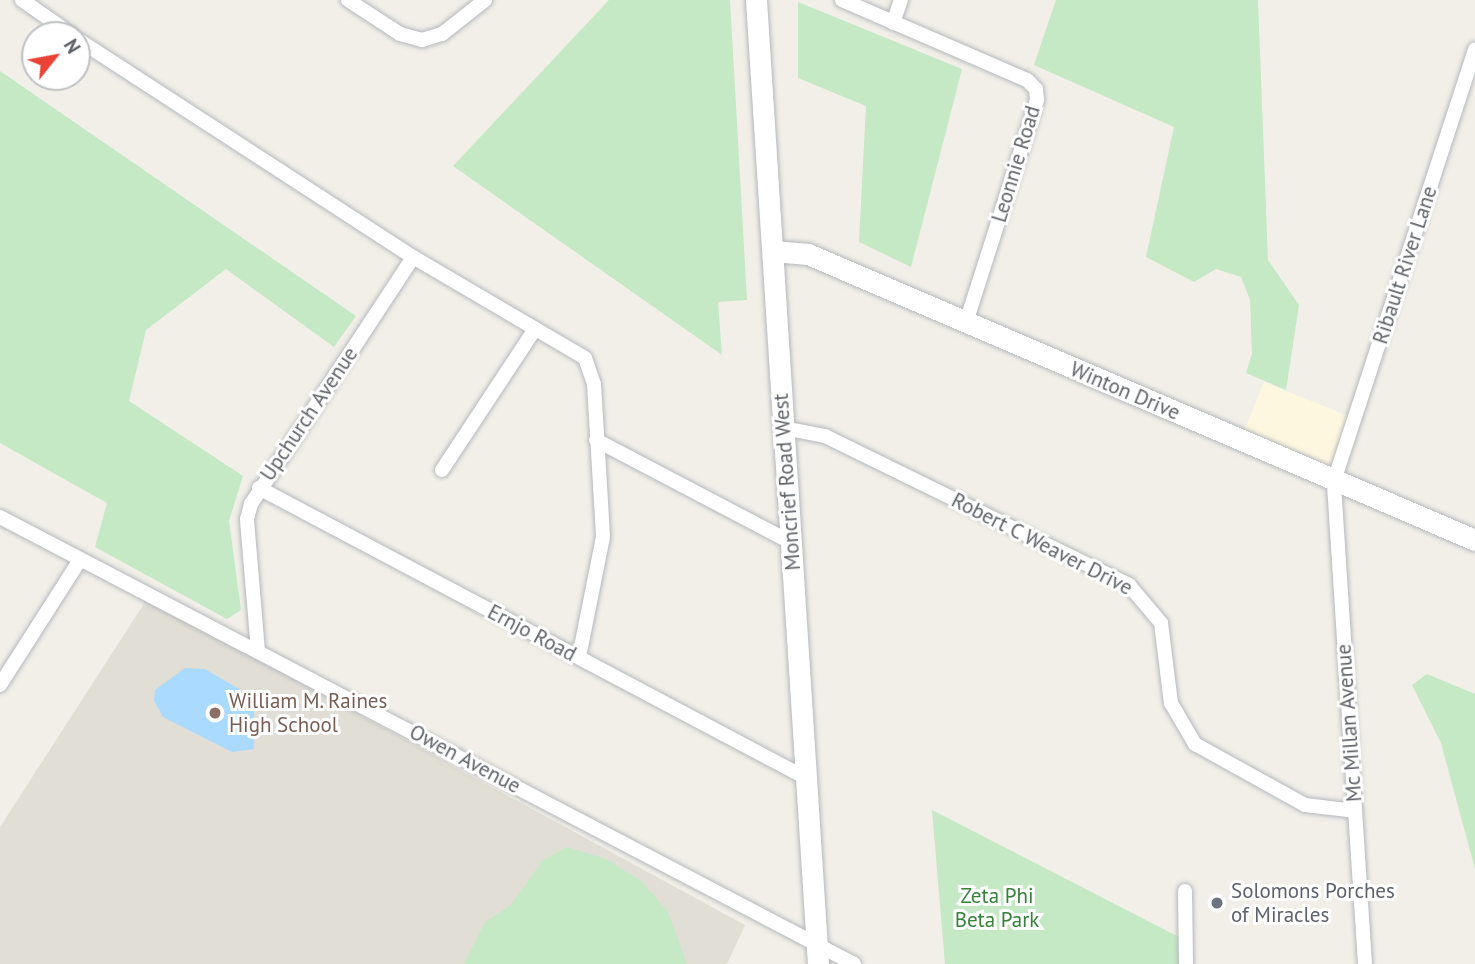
<!DOCTYPE html>
<html>
<head>
<meta charset="utf-8">
<style>
	body { margin:0 }
	#map { position:relative; width:1475px; height:964px; overflow:hidden; background:#f1efe8; font-family:"PT Sans",sans-serif }
	div>[style] { position:absolute }
	.commercial>* { inset:0; background:#fef7e0; transform-origin:0 0 }
	.education>* { inset:0; background:#e1ded6 }
	.green>* { inset:0; background:#c5e8c5 }
	.water>* { inset:0; background:#aadaff }
	.roads { filter:drop-shadow(0 0 2px #b5b8bc) drop-shadow(0 0 2px #b5b8bc) }
	.street>* { height:14px; margin:-7px; padding:0 7px; transform-origin:7px; border-radius:7px; background:#fff }
	.secondary>* { height:21px; margin:-10.5px; padding:0 10.5px; transform-origin:10.5px; border-radius:10.5px; background:#fff }
	.dots>* { width:19px; height:19px; translate:-50% -50%; box-sizing:border-box; border:4px solid #fff; border-radius:50% }
	span { translate:-50% -50%; white-space:nowrap; text-align:center; line-height:1.15; -webkit-text-stroke:6px #fff; paint-order:stroke }
	.street-label { font-size:21px; color:#5f6368 }
	.education-label { font-size:21px; color:#785e54 }
	.left { translate:0 -50%; text-align:left }
	.worship-label { font-size:21px; color:#5b616d }
	.park-label { font-size:21px; color:#348238 }
	.north { position:absolute; left:21px; top:21px; width:70px; height:70px; box-sizing:border-box; background:#fff; border:2px solid #bfc1c3; border-radius:50%; rotate:59deg; font-size:19px; font-weight:700; line-height:28px; text-align:center; color:#5f6368 }
	.north::after { content:''; display:block; margin:auto; width:24px; height:32px; background:#ea4335; clip-path:polygon(50% 0,100% 100%,50% 72%,0 100%) }
</style>
</head>
<body>
<div id="map">
	<div class="commercial">
		<i style="left:1264px;top:382px;width:94px;height:55px;rotate:22deg"></i>
	</div>
	<div class="education">
		<i style="clip-path:polygon(147px 599px,745px 925px,727px 964px,0 964px,0 827px)"></i>
	</div>
	<div class="green">
		<i style="clip-path:polygon(609px 0,730px 0,747px 300px,718px 302px,722px 355px,453px 166px)"></i>
		<i style="clip-path:polygon(1056px 0,1258px 0,1268px 260px,1299px 305px,1286px 390px,1246px 373px,1252px 354px,1250px 300px,1241px 277px,1216px 269px,1194px 282px,1146px 257px,1174px 127px,1034px 65px)"></i>
		<i style="clip-path:polygon(798px 2px,962px 69px,911px 267px,859px 242px,866px 106px,798px 78px)"></i>
		<i style="clip-path:polygon(0 71px,356px 316px,334px 347px,226px 269px,146px 330px,129px 401px,243px 476px,229px 521px,241px 610px,227px 619px,95px 547px,107px 503px,0 443px)"></i>
		<i style="clip-path:polygon(1427px 674px,1475px 694px,1475px 869px,1441px 743px,1412px 685px)"></i>
		<i style="clip-path:polygon(932px 810px,1181px 938px,1182px 964px,945px 964px)"></i>
		<i style="clip-path:polygon(567px 847px,606px 859px,641px 881px,668px 912px,687px 964px,464px 964px,485px 922px,511px 905px,542px 861px)"></i>
	</div>
	<div class="water">
		<i style="clip-path:polygon(185px 668px,205px 669px,254px 698px,254px 749px,232px 752px,163px 717px,154px 701px,155px 690px)"></i>
	</div>
	<div class="roads">
		<div class="street">
			<i style="left:22px;top:0;width:61px;rotate:35deg"></i>
			<i style="left:348px;top:0;width:62px;rotate:33.2deg"></i>
			<i style="left:400px;top:34px;width:23px;rotate:15deg"></i>
			<i style="left:422px;top:40px;width:21px;rotate:-17deg"></i>
			<i style="left:442px;top:34px;width:55px;rotate:-38.3deg"></i>
			<i style="left:842px;top:0;width:202px;rotate:23.4deg"></i>
			<i style="left:1027px;top:80px;width:13px;rotate:45deg"></i>
			<i style="left:1036px;top:89px;width:11px;rotate:85deg"></i>
			<i style="left:1037px;top:100px;width:234px;rotate:107.7deg"></i>
			<i style="left:893px;top:23px;width:24px;rotate:-71deg"></i>
			<i style="left:77px;top:39px;width:401px;rotate:33deg"></i>
			<i style="left:413px;top:257px;width:199px;rotate:30.4deg"></i>
			<i style="left:585px;top:358px;width:28px;rotate:71deg"></i>
			<i style="left:594px;top:384px;width:153px;rotate:86.6deg"></i>
			<i style="left:603px;top:537px;width:122px;rotate:101.3deg"></i>
			<i style="left:784px;top:428px;width:42px;rotate:11deg"></i>
			<i style="left:825px;top:436px;width:339px;rotate:26.1deg"></i>
			<i style="left:1129px;top:585px;width:50px;rotate:49.9deg"></i>
			<i style="left:1161px;top:623px;width:81px;rotate:82.9deg"></i>
			<i style="left:1171px;top:703px;width:48px;rotate:59.7deg"></i>
			<i style="left:1195px;top:744px;width:126px;rotate:29deg"></i>
			<i style="left:1305px;top:805px;width:50px;rotate:6.8deg"></i>
			<i style="left:596px;top:440px;width:221px;rotate:27.7deg"></i>
			<i style="left:442px;top:470px;width:169px;rotate:-56.6deg"></i>
			<i style="left:259px;top:488px;width:619px;rotate:27.93deg"></i>
			<i style="left:0;top:517px;width:964px;rotate:27.63deg"></i>
			<i style="left:258px;top:651px;width:132px;rotate:-94.8deg"></i>
			<i style="left:247px;top:519px;width:16px;rotate:-75deg"></i>
			<i style="left:251px;top:504px;width:295px;rotate:-56.7deg"></i>
			<i style="left:0;top:685px;width:148px;rotate:-57.4deg"></i>
			<i style="left:1185px;top:891px;width:73px;rotate:89.2deg"></i>
			<i style="left:1365px;top:964px;width:484px;rotate:-93.7deg"></i>
			<i style="left:1334px;top:481px;width:454px;rotate:-71.9deg"></i>
		</div>
		<div class="secondary">
			<i style="left:756px;top:0;width:966px;rotate:86.32deg"></i>
			<i style="left:773px;top:251px;width:35px;rotate:5deg"></i>
			<i style="left:808px;top:254px;width:726px;rotate:23.21deg"></i>
		</div>
	</div>
	<div class="dots">
		<i style="left:215px;top:713px;background:#8d6e63"></i>
		<i style="left:1217px;top:903px;background:#6b7280"></i>
	</div>
	<div class="street-label">
		<span style="left:1016px;top:164px;rotate:-73deg">Leonnie Road</span>
		<span style="left:1405px;top:265px;rotate:-72deg">Ribault River Lane</span>
		<span style="left:1125px;top:391px;rotate:23deg">Winton Drive</span>
		<span style="left:309px;top:414px;rotate:-56deg">Upchurch Avenue</span>
		<span style="left:787px;top:482px;rotate:-94deg">Moncrief Road West</span>
		<span style="left:1042px;top:544px;rotate:27deg">Robert C Weaver Drive</span>
		<span style="left:532px;top:633px;rotate:28deg">Ernjo Road</span>
		<span style="left:1349px;top:723px;rotate:-94deg">Mc Millan Avenue</span>
		<span style="left:465px;top:759px;rotate:28deg">Owen Avenue</span>
	</div>
	<div class="education-label">
		<span class="left" style="left:229px;top:713px">William M. Raines<br>High School</span>
	</div>
	<div class="worship-label">
		<span class="left" style="left:1231px;top:903px">Solomons Porches<br>of Miracles</span>
	</div>
	<div class="park-label">
		<span style="left:997px;top:908px">Zeta Phi<br>Beta Park</span>
	</div>
	<div class="north">N</div>
</div>
</body>
</html>
